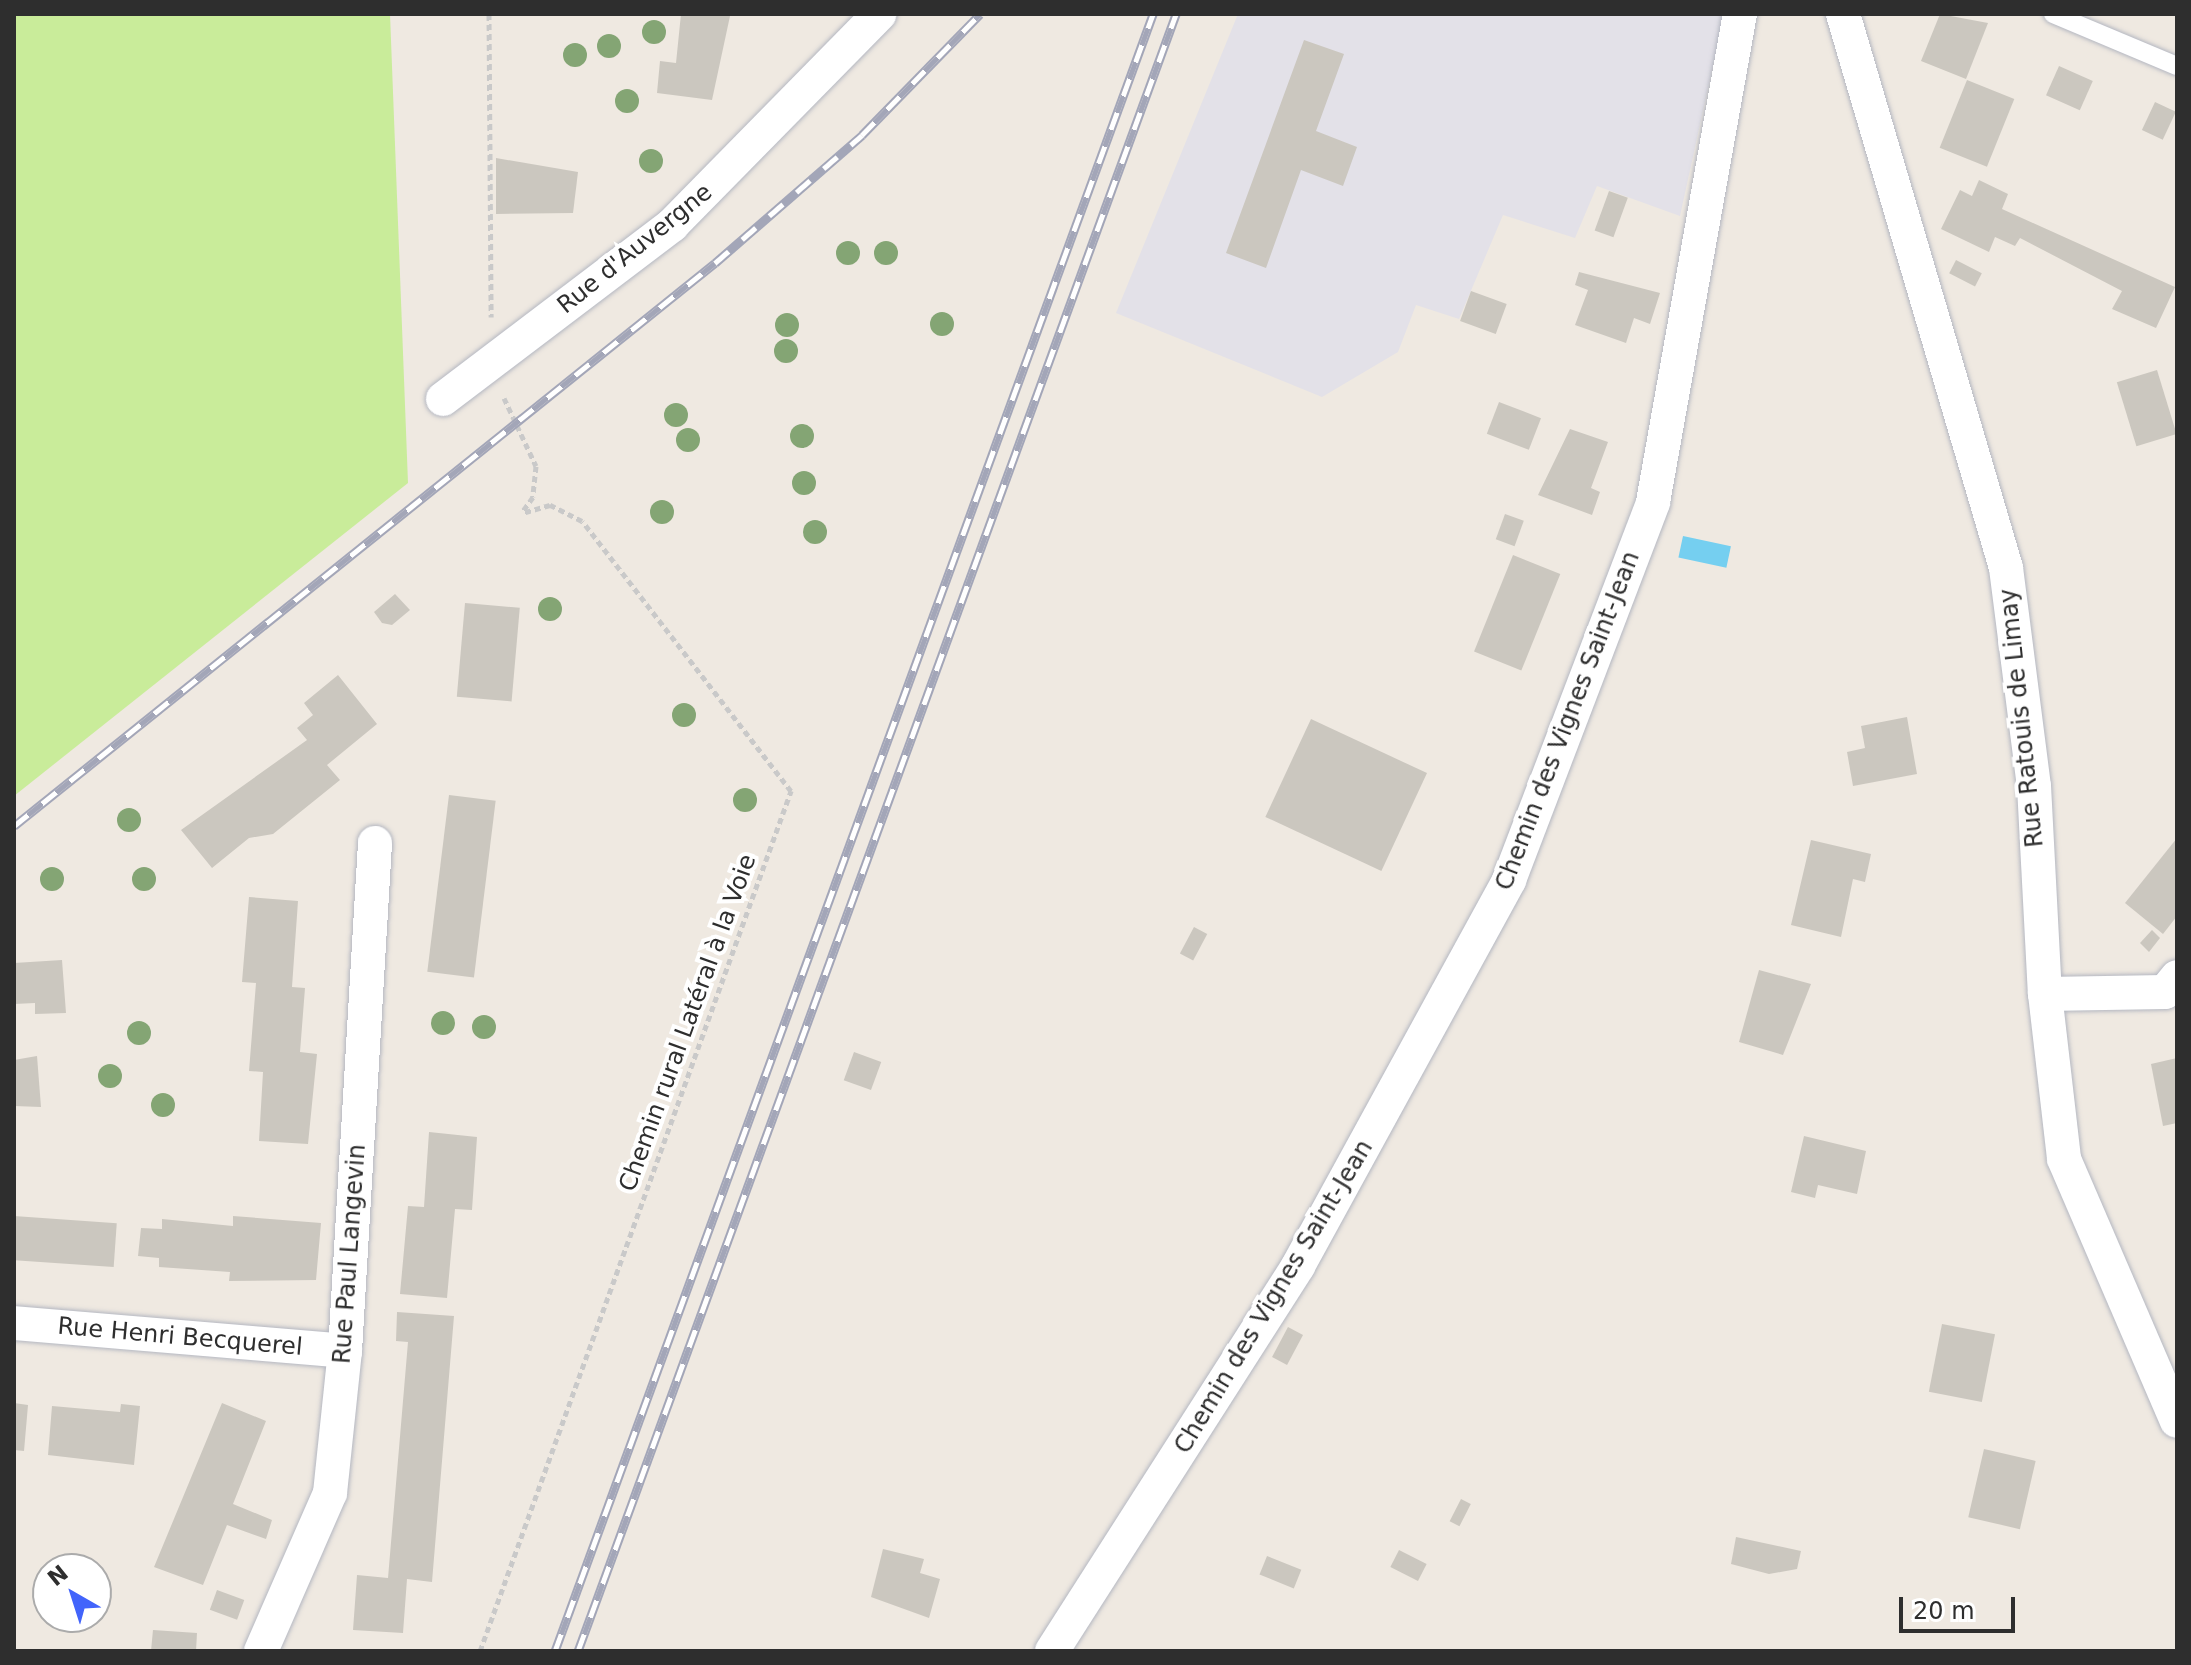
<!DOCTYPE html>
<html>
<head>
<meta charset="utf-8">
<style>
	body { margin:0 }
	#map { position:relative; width:2191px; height:1665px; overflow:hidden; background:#efe9e1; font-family:"DejaVu Sans",sans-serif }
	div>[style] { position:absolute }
	.industrial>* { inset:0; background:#e3e1e8 }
	.pitch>* { inset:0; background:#c9ec9a }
	.water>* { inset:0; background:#75cff0; transform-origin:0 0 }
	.building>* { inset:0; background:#cbc7bf; transform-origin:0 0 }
	.path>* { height:5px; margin-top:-2.5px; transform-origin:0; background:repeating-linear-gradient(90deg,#c9c9c9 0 6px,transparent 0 10px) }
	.roads { filter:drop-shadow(0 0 2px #b4b7c1) drop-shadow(0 0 2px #b4b7c1) }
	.lane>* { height:18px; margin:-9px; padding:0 9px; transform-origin:9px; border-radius:9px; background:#fff }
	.street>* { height:34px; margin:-17px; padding:0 17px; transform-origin:17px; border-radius:17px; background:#fff }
	.rail>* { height:9px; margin-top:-4.5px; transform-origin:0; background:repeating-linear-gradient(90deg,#fff 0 18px,#a3a6b8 0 36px); box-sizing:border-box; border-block:2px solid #a3a6b8 }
	.trees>* { width:24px; height:24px; margin:-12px; border-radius:50%; background:#84a574 }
	span { translate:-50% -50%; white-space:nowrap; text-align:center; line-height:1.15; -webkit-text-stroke:8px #fff; paint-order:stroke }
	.street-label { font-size:24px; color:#2e2e2e }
	.frame { position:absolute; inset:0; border:16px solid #2e2e2e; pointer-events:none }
	.north { position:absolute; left:32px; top:1553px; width:80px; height:80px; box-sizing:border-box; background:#fff; border:2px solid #ababab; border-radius:50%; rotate:321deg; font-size:22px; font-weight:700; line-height:32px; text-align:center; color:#2e2e2e }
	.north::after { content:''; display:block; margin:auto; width:28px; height:36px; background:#4264fb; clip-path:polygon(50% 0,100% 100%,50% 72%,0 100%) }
	.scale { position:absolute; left:1899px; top:1597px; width:116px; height:36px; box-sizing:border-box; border:4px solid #2e2e2e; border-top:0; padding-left:10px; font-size:24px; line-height:28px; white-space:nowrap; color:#2e2e2e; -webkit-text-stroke:6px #fff; paint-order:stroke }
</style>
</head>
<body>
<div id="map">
	<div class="industrial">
		<i style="clip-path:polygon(1238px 14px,1724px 14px,1680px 216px,1597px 186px,1575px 238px,1503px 215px,1459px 319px,1416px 305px,1398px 352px,1322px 397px,1116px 313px)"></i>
	</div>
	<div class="pitch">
		<i style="clip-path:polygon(14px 14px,390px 14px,408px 483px,14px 796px)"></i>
	</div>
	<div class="water">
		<i style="left:1683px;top:536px;width:49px;height:22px;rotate:12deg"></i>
	</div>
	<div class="building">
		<i style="clip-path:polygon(681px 14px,730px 16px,712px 100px,657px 93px,660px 61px,676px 63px)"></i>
		<i style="clip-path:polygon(1940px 14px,1988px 23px,1966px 79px,1921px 61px)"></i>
		<i style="clip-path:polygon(1304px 40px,1344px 54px,1316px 131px,1357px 147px,1343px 186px,1301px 170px,1266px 268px,1226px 253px)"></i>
		<i style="left:2059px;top:66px;width:37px;height:32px;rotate:24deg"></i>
		<i style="left:1967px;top:80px;width:51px;height:73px;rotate:22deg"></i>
		<i style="left:2155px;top:102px;width:23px;height:31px;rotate:25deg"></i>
		<i style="clip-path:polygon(496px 158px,578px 172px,573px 213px,496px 214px)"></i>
		<i style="clip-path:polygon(1979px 180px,2008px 194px,2002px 209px,2175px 287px,2156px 328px,2112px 309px,2122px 291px,2020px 238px,2015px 246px,1995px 237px,1989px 252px,1941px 229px,1960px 190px,1972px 196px)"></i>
		<i style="left:1609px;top:191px;width:20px;height:42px;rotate:20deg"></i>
		<i style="left:1956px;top:260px;width:29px;height:15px;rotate:27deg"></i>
		<i style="clip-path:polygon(1579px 272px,1660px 293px,1650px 324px,1634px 318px,1626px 343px,1575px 325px,1588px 290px,1575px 285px)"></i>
		<i style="left:1471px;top:291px;width:38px;height:32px;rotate:20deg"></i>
		<i style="left:2157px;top:370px;width:67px;height:42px;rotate:73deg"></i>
		<i style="left:1499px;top:402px;width:45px;height:34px;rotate:21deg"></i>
		<i style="clip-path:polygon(1570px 429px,1608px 442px,1591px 488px,1600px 492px,1592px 515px,1538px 495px)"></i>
		<i style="left:1505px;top:514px;width:20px;height:27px;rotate:20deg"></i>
		<i style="left:1513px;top:555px;width:51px;height:104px;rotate:22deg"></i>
		<i style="clip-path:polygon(395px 594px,410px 610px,392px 625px,382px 623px,374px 612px)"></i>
		<i style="left:465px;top:603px;width:55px;height:94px;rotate:5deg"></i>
		<i style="clip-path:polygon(338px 675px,377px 724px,327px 765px,340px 780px,273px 834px,249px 838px,212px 868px,181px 830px,307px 740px,297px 728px,313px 715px,304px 703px)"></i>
		<i style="clip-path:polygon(1907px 717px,1917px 774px,1853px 786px,1847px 752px,1865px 748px,1861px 726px)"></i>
		<i style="left:1311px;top:719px;width:128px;height:108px;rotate:25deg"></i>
		<i style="left:449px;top:795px;width:47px;height:178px;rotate:7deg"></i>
		<i style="clip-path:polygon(2177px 838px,2177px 916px,2163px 934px,2125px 903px)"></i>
		<i style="clip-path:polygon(1811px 840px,1871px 854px,1865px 882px,1853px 879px,1841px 937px,1791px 925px)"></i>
		<i style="clip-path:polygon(249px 897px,298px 901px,292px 987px,305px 988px,300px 1052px,317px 1054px,308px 1144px,259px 1141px,263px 1072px,249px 1071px,256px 983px,242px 982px)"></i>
		<i style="left:1194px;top:927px;width:15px;height:30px;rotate:28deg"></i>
		<i style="clip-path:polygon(2152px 930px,2160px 938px,2149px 952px,2140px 943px)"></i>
		<i style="clip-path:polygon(62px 960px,66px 1013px,35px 1014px,35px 1003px,14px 1004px,14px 963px)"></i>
		<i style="clip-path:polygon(1759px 970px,1811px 984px,1783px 1055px,1739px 1042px)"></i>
		<i style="left:854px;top:1052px;width:29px;height:30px;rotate:20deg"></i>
		<i style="clip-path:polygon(37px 1056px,41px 1107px,14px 1106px,14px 1060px)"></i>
		<i style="clip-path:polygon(2177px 1058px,2177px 1123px,2163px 1126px,2151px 1064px)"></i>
		<i style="clip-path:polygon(429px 1132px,477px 1137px,472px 1210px,455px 1209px,447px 1298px,400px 1294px,408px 1206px,424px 1207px)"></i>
		<i style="clip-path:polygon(1804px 1136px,1866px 1151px,1857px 1194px,1818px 1185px,1815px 1198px,1791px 1192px)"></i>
		<i style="left:14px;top:1216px;width:103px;height:44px;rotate:4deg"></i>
		<i style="clip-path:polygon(233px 1216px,321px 1223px,316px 1280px,229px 1281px,230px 1272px,159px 1267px,159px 1258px,138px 1256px,141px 1228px,162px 1229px,162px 1219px,233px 1226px)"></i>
		<i style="clip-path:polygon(397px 1312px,454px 1316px,432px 1582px,407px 1579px,403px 1633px,353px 1630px,357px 1575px,388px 1578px,408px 1342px,396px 1341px)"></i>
		<i style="left:1942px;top:1324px;width:54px;height:69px;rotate:11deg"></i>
		<i style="left:1288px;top:1327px;width:17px;height:34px;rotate:28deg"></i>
		<i style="clip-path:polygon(14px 1403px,28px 1405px,24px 1451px,14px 1450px)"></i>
		<i style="clip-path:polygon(222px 1403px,266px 1421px,233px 1504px,272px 1520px,266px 1539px,227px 1525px,203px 1585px,154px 1567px)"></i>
		<i style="clip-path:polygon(121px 1404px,140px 1406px,134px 1465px,48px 1455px,52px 1406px,120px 1412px)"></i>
		<i style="left:1984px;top:1449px;width:53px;height:70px;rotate:13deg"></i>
		<i style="left:1461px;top:1499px;width:11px;height:25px;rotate:27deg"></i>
		<i style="clip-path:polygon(1736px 1537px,1801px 1551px,1797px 1569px,1769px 1574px,1731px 1564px)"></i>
		<i style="clip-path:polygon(883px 1549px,924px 1559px,920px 1573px,940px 1579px,929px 1618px,871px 1597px)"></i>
		<i style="left:1399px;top:1550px;width:31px;height:19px;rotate:27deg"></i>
		<i style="left:1267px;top:1556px;width:37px;height:20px;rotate:22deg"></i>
		<i style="left:217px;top:1590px;width:29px;height:21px;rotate:20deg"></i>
		<i style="clip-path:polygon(153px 1630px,197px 1633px,196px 1651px,151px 1651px)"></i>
	</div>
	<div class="path">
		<i style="left:489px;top:14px;width:303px;rotate:89.6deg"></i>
		<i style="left:504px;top:398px;width:75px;rotate:64.8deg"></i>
		<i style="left:536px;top:466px;width:31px;rotate:96deg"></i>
		<i style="left:533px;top:497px;width:19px;rotate:126deg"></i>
		<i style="left:480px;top:1651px;width:915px;rotate:-70.12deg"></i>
		<i style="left:791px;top:791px;width:341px;rotate:-127.7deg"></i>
		<i style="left:582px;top:521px;width:36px;rotate:-153deg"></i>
		<i style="left:550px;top:505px;width:29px;rotate:164deg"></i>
	</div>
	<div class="roads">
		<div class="lane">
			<i style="left:2053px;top:14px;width:134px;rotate:22.8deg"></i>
		</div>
		<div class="street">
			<i style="left:1843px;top:14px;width:577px;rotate:73.6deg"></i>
			<i style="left:2006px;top:568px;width:220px;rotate:82.7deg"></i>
			<i style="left:2034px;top:786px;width:208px;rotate:87deg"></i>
			<i style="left:2045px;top:994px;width:166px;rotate:83.4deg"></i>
			<i style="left:2064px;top:1159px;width:285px;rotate:66.7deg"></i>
			<i style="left:443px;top:399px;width:288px;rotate:-37.2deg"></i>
			<i style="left:672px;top:225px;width:296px;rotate:-45.5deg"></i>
			<i style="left:2045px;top:994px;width:120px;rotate:-1deg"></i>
			<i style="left:2165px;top:992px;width:19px;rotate:-51deg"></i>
			<i style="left:14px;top:1323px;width:332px;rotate:4.8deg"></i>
			<i style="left:261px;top:1651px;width:172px;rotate:-66.4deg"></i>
			<i style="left:330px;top:1493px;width:143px;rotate:-84deg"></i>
			<i style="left:345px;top:1351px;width:509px;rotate:-86.62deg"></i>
			<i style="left:1052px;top:1651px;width:457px;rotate:-57.4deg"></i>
			<i style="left:1298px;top:1266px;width:440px;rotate:-61.3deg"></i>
			<i style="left:1509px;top:880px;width:404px;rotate:-69.1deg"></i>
			<i style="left:1653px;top:502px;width:496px;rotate:-79.9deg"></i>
		</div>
	</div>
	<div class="rail">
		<i style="left:14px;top:826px;width:899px;rotate:-38.77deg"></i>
		<i style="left:715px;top:263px;width:195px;rotate:-41deg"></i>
		<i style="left:862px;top:135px;width:169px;rotate:-45.7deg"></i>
		<i style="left:555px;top:1651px;width:1743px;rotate:-69.93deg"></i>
		<i style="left:578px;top:1651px;width:1743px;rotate:-69.93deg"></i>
	</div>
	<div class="trees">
		<i style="left:654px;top:32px"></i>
		<i style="left:609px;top:46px"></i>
		<i style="left:575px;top:55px"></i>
		<i style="left:627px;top:101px"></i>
		<i style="left:651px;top:161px"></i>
		<i style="left:848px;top:253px"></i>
		<i style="left:886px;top:253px"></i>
		<i style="left:942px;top:324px"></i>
		<i style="left:787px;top:325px"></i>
		<i style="left:786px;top:351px"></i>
		<i style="left:676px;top:415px"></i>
		<i style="left:802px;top:436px"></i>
		<i style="left:688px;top:440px"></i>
		<i style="left:804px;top:483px"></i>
		<i style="left:662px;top:512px"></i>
		<i style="left:815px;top:532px"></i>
		<i style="left:550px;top:609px"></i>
		<i style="left:684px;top:715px"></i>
		<i style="left:745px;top:800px"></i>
		<i style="left:129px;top:820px"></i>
		<i style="left:52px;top:879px"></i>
		<i style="left:144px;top:879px"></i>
		<i style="left:443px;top:1023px"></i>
		<i style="left:484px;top:1027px"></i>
		<i style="left:139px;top:1033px"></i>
		<i style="left:110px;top:1076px"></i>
		<i style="left:163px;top:1105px"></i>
	</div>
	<div class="street-label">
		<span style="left:635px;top:249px;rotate:-39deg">Rue d'Auvergne</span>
		<span style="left:2022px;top:718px;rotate:-96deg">Rue Ratouis de Limay</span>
		<span style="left:1568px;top:721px;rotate:-69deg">Chemin des Vignes Saint-Jean</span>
		<span style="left:688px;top:1023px;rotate:-70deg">Chemin rural Latéral à la Voie</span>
		<span style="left:350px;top:1254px;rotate:-86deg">Rue Paul Langevin</span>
		<span style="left:1274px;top:1297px;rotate:-59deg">Chemin des Vignes Saint-Jean</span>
		<span style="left:180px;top:1337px;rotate:5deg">Rue Henri Becquerel</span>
	</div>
	<div class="frame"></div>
	<div class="north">N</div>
	<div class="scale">20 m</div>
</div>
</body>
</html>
